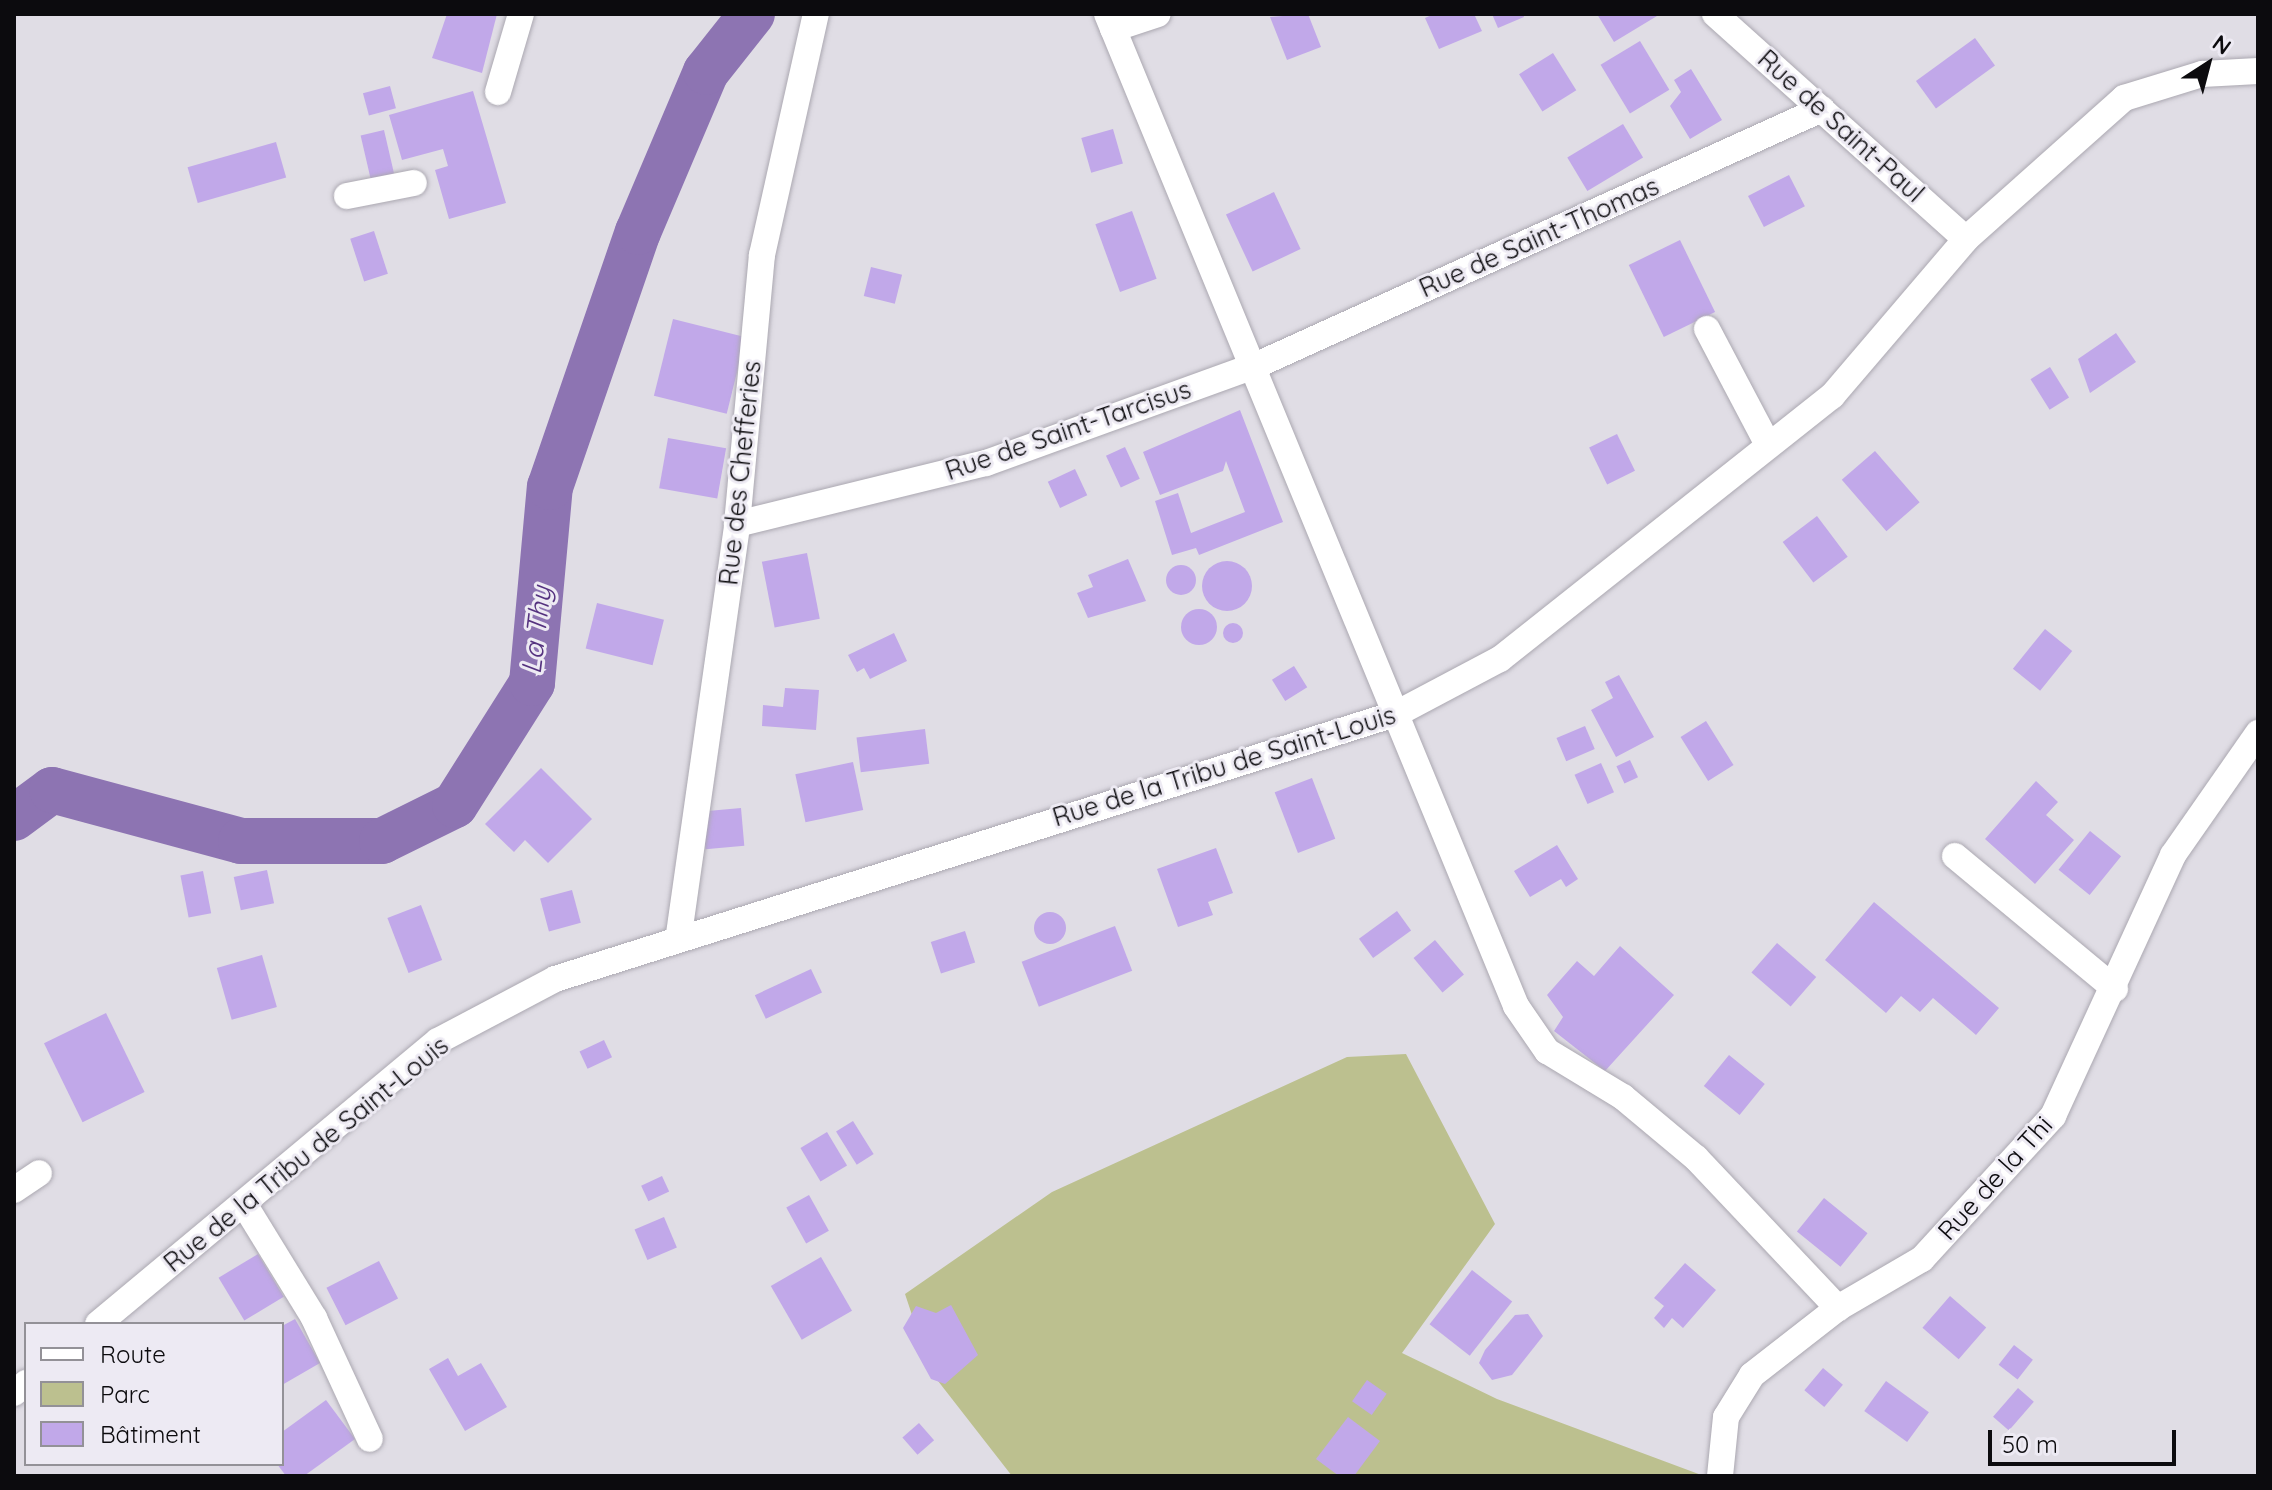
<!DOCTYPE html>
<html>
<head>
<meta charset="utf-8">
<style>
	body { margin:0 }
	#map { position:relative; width:2272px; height:1490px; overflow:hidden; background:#e0dde5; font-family:Quicksand,sans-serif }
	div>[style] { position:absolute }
	.green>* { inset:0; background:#bcc08f }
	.river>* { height:46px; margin:-23px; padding:0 23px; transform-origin:23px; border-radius:23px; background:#8d74b2 }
	.building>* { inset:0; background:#c1a8e9; transform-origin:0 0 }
	.round { border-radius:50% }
	.roads { filter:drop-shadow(0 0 2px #aba8b1) drop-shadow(0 0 2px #aba8b1) }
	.minor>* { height:26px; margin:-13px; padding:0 13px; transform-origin:13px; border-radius:13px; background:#fff }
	span { translate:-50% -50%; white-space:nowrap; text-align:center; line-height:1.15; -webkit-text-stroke:6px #edeaf3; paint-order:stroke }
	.street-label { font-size:26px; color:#0c0b0e }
	.water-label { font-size:28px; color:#55327f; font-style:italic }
	.frame { position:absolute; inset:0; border:16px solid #0c0b0e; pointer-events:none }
	.legend { position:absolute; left:24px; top:1322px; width:260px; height:144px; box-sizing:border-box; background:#edeaf3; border:2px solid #939197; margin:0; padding:10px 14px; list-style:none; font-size:24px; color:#0c0b0e }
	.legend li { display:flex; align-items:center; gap:16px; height:40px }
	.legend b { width:40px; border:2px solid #939197 }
	.north { position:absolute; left:2168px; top:24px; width:80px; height:80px; -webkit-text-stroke:6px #edeaf3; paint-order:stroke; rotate:36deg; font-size:22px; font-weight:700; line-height:32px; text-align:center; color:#0c0b0e }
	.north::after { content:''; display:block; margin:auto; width:28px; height:36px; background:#0c0b0e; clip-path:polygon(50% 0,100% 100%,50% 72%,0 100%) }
	.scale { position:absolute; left:1988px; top:1430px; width:188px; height:36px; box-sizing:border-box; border:4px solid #0c0b0e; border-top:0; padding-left:10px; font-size:24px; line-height:28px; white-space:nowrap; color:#0c0b0e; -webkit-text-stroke:6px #edeaf3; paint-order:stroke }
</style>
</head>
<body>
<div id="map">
	<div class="green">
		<i style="clip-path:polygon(1406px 1054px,1495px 1224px,1402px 1353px,1497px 1399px,1704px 1476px,1012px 1476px,931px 1372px,905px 1294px,1052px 1192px,1347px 1057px)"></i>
	</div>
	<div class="river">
		<i style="left:14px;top:818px;width:47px;rotate:-36.4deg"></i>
		<i style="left:52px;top:790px;width:196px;rotate:15.1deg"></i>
		<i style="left:241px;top:841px;width:141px"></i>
		<i style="left:382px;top:841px;width:81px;rotate:-26.3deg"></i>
		<i style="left:455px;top:805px;width:144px;rotate:-57.7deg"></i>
		<i style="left:532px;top:683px;width:197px;rotate:-84.8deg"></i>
		<i style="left:550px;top:487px;width:270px;rotate:-71deg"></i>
		<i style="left:638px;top:232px;width:174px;rotate:-67deg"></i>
		<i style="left:706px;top:72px;width:74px;rotate:-51.6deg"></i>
	</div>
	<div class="building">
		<i style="clip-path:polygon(447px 14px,497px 14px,482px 73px,432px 58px)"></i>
		<i style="clip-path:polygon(1308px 14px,1321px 47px,1287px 60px,1270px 17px)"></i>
		<i style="clip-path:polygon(1434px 14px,1474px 14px,1482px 31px,1439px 49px,1425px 18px)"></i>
		<i style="clip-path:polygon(1492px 14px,1523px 14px,1524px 17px,1498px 28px)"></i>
		<i style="clip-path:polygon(1597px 14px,1656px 14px,1657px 16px,1614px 42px)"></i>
		<i style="left:1975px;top:38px;width:34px;height:73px;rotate:54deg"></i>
		<i style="left:1640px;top:41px;width:57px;height:46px;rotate:59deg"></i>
		<i style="left:1553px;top:53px;width:44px;height:40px;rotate:58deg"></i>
		<i style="clip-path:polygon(1691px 69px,1722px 120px,1690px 139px,1670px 106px,1681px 92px,1674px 80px)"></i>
		<i style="left:390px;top:86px;width:23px;height:28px;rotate:75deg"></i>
		<i style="clip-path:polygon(473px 91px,506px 203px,449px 219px,435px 170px,448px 166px,443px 149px,402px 160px,389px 115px)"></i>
		<i style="left:1623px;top:124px;width:39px;height:65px;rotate:59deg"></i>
		<i style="left:1113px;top:129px;width:36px;height:33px;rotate:74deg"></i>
		<i style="left:384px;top:130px;width:48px;height:24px;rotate:77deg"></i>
		<i style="left:276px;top:142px;width:37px;height:92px;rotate:74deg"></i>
		<i style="left:1789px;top:175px;width:35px;height:46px;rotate:63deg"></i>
		<i style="left:1274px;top:192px;width:63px;height:53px;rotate:65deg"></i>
		<i style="left:1132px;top:211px;width:72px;height:39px;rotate:70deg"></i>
		<i style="left:374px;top:231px;width:45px;height:25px;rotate:72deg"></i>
		<i style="left:1680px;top:240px;width:80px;height:57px;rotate:64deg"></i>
		<i style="left:871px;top:267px;width:32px;height:30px;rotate:14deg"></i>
		<i style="left:673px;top:319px;width:75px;height:79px;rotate:14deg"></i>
		<i style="clip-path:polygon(2116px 333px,2136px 362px,2090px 393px,2078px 359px)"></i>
		<i style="left:2050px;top:367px;width:36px;height:23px;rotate:58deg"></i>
		<i style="clip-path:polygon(1240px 410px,1283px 522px,1199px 555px,1196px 548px,1172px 555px,1155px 501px,1178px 493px,1191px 533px,1245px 512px,1226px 461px,1223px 471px,1160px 495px,1143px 452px)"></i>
		<i style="left:1617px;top:434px;width:41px;height:31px;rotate:64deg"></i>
		<i style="left:668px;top:438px;width:59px;height:51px;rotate:10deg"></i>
		<i style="left:1125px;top:447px;width:35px;height:21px;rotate:65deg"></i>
		<i style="left:1875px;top:451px;width:68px;height:44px;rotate:49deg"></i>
		<i style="left:1075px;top:469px;width:29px;height:30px;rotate:65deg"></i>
		<i style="left:1817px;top:516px;width:51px;height:43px;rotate:53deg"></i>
		<i style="left:807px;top:553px;width:67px;height:46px;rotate:79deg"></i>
		<i style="clip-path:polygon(1128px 559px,1146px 601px,1088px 618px,1077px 593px,1093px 587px,1088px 575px)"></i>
		<i class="round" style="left:1202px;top:561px;width:50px;height:50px"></i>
		<i class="round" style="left:1166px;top:565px;width:30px;height:30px"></i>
		<i style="left:597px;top:603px;width:69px;height:47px;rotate:14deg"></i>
		<i class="round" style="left:1181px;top:609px;width:36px;height:36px"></i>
		<i class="round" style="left:1223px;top:623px;width:20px;height:20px"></i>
		<i style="left:2045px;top:629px;width:35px;height:51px;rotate:39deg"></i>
		<i style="clip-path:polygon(894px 633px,907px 661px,870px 679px,864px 668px,857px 672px,848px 655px)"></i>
		<i style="left:1294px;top:666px;width:25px;height:26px;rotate:58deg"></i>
		<i style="clip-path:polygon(1619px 675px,1654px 737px,1616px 757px,1591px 710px,1613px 698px,1605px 682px)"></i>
		<i style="clip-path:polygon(785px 688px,819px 690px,816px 730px,762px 726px,763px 705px,783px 707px)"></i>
		<i style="left:1706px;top:721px;width:52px;height:30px;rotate:58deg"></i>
		<i style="left:1585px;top:726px;width:25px;height:31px;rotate:67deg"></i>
		<i style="left:925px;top:729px;width:35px;height:69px;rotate:83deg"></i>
		<i style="left:1630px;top:760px;width:19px;height:15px;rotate:65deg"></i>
		<i style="left:853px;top:762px;width:49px;height:59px;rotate:78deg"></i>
		<i style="left:1601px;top:763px;width:32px;height:29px;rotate:66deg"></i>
		<i style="clip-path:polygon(541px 768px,592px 819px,548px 863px,525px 840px,514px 852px,485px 824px)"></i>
		<i style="left:1312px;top:778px;width:65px;height:40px;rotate:69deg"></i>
		<i style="clip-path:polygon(2036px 781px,2058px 802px,2046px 815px,2074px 840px,2035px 884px,1985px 839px)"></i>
		<i style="left:741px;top:808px;width:38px;height:39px;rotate:85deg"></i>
		<i style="left:2090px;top:831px;width:40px;height:50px;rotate:39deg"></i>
		<i style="clip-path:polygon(1557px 845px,1578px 879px,1566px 887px,1561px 879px,1530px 897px,1514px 871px)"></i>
		<i style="clip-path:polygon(1216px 848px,1233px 893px,1208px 902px,1213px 915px,1178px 927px,1157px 869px)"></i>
		<i style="left:267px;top:870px;width:34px;height:34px;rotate:78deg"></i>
		<i style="left:203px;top:871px;width:43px;height:23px;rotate:79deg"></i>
		<i style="left:572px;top:890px;width:34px;height:33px;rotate:75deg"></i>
		<i style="clip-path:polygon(1874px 902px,1999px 1008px,1976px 1035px,1933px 998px,1920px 1012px,1901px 996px,1886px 1013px,1825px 960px)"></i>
		<i style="left:421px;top:905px;width:59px;height:36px;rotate:69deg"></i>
		<i style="left:1397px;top:911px;width:24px;height:47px;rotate:54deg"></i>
		<i class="round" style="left:1034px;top:912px;width:32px;height:32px"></i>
		<i style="left:1115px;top:926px;width:48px;height:100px;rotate:69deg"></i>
		<i style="left:965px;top:931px;width:33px;height:36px;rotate:72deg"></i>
		<i style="left:1435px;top:940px;width:45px;height:28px;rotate:50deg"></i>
		<i style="left:1777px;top:943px;width:52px;height:39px;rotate:41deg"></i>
		<i style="clip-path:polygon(1620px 946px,1674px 995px,1605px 1071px,1554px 1031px,1563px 1017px,1547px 995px,1577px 961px,1594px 976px)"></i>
		<i style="left:262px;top:955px;width:54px;height:47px;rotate:74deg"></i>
		<i style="left:811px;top:969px;width:26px;height:62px;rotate:65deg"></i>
		<i style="left:106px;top:1013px;width:88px;height:69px;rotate:64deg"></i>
		<i style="left:604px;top:1040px;width:19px;height:27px;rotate:65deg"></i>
		<i style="left:1729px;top:1055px;width:46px;height:40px;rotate:39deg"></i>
		<i style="left:853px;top:1121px;width:39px;height:20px;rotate:58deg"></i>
		<i style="left:827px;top:1132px;width:39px;height:31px;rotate:59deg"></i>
		<i style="left:662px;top:1176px;width:17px;height:23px;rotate:65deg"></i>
		<i style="left:809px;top:1195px;width:41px;height:26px;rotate:61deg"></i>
		<i style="left:1824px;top:1198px;width:56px;height:43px;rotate:39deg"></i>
		<i style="left:664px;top:1217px;width:33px;height:32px;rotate:67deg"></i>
		<i style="left:258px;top:1254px;width:50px;height:46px;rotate:59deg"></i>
		<i style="left:821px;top:1257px;width:62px;height:58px;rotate:60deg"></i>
		<i style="left:379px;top:1261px;width:42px;height:59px;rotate:63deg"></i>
		<i style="clip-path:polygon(1685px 1263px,1716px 1290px,1683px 1328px,1672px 1318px,1664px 1328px,1654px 1318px,1664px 1306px,1654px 1298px)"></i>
		<i style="left:1472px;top:1270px;width:51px;height:69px;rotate:38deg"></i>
		<i style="left:1950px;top:1296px;width:48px;height:42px;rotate:41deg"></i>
		<i style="clip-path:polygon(951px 1305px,978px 1355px,945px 1384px,931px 1379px,903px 1328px,916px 1306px,936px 1313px)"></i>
		<i style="clip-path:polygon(1528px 1314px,1543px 1336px,1512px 1375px,1492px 1380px,1479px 1363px,1485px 1350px,1515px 1315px)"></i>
		<i style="clip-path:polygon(295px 1319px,320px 1363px,282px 1385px,282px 1326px)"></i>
		<i style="left:2014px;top:1345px;width:24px;height:25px;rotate:38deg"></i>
		<i style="clip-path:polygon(448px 1358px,458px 1376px,481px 1363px,507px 1407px,465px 1431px,429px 1369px)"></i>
		<i style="left:1823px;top:1368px;width:26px;height:29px;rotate:40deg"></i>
		<i style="left:1367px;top:1380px;width:24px;height:26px;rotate:35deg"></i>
		<i style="left:1886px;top:1381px;width:53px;height:37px;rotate:36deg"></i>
		<i style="left:2018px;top:1388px;width:21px;height:38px;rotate:41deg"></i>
		<i style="clip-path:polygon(326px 1400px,355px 1439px,304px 1476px,286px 1476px,277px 1464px,282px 1432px)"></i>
		<i style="clip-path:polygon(1348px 1417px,1380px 1441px,1354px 1476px,1339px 1476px,1316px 1459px)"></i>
		<i style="left:919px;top:1423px;width:23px;height:22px;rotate:49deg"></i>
	</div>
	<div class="roads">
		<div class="minor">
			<i style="left:1107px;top:14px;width:1073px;rotate:67.59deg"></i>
			<i style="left:1516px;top:1006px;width:55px;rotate:55.4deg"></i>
			<i style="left:1547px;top:1051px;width:89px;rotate:31.2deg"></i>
			<i style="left:1623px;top:1097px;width:95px;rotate:39.9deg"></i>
			<i style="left:1696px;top:1158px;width:207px;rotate:46.6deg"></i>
			<i style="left:1715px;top:14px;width:337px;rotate:41.9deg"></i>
			<i style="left:1113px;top:29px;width:47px;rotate:-18.4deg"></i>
			<i style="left:498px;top:92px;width:81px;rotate:-73.6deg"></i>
			<i style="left:347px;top:196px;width:68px;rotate:-11deg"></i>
			<i style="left:1707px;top:329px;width:129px;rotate:62.2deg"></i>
			<i style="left:737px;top:524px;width:256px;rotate:-13.8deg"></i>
			<i style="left:986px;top:463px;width:288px;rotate:-19.9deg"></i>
			<i style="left:1257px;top:365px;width:620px;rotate:-24.38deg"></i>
			<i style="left:1955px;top:856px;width:208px;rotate:39.7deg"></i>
			<i style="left:679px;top:934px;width:414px;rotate:-81.9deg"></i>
			<i style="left:737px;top:524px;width:270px;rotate:-84.7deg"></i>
			<i style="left:762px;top:255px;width:247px;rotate:-77.4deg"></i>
			<i style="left:14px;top:1190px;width:30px;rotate:-34deg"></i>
			<i style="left:244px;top:1204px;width:134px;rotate:58.4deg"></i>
			<i style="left:314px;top:1318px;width:133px;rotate:65.2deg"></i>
			<i style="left:98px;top:1324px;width:442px;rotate:-39.8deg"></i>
			<i style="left:438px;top:1041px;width:132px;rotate:-27.9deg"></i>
			<i style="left:555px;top:979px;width:884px;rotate:-17.51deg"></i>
			<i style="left:1398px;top:713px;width:115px;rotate:-27.9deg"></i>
			<i style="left:1500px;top:659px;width:424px;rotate:-38.4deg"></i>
			<i style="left:1832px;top:396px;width:206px;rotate:-49.5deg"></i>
			<i style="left:1966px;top:239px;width:212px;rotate:-41.7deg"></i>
			<i style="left:2124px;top:98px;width:82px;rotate:-17.1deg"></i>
			<i style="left:2202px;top:74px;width:56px;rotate:-3.1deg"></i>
			<i style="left:14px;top:1393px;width:16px;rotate:-40deg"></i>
			<i style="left:1720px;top:1476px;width:59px;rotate:-84.2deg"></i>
			<i style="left:1726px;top:1417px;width:49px;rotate:-58.2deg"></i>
			<i style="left:1752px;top:1375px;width:109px;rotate:-37.9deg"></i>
			<i style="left:1838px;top:1308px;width:97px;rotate:-30.3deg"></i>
			<i style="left:1922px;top:1259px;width:194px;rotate:-47.5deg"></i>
			<i style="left:2053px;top:1116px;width:287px;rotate:-65.3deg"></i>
			<i style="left:2173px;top:855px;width:149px;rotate:-55.1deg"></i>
		</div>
	</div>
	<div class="street-label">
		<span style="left:1841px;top:126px;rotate:42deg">Rue de Saint-Paul</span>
		<span style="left:1539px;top:237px;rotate:-24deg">Rue de Saint-Thomas</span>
		<span style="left:1068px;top:430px;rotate:-19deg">Rue de Saint-Tarcisus</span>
		<span style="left:740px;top:473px;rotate:-84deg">Rue des Chefferies</span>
		<span style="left:1224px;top:766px;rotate:-17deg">Rue de la Tribu de Saint-Louis</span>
		<span style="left:306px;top:1154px;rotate:-39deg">Rue de la Tribu de Saint-Louis</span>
		<span style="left:1995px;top:1178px;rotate:-48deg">Rue de la Thi</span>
	</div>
	<div class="water-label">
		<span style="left:536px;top:630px;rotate:-83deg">La Thy</span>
	</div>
	<div class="frame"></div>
	<ul class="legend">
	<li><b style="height:10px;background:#fff"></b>Route</li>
	<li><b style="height:22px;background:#bcc08f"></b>Parc</li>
	<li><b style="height:22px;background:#c1a8e9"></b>Bâtiment</li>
	</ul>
	<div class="north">N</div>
	<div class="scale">50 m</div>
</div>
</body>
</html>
